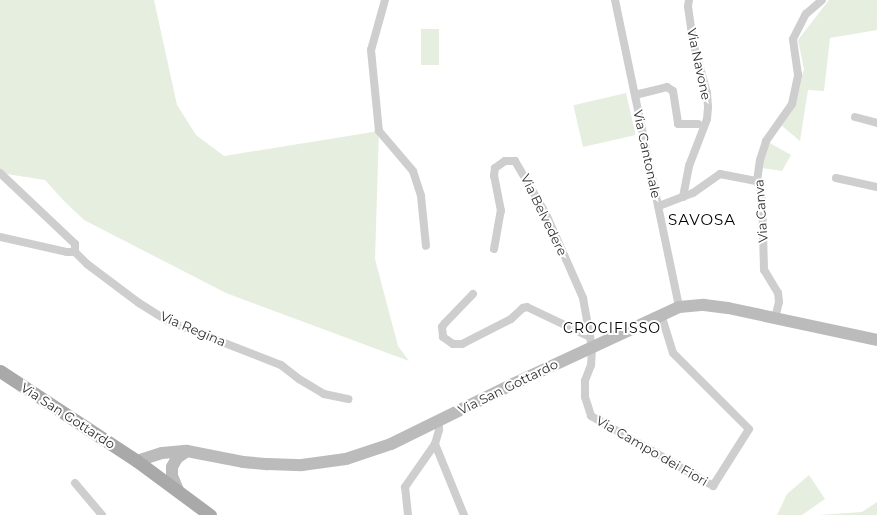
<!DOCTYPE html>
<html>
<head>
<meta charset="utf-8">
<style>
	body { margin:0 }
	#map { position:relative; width:877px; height:515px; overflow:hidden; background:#fff; font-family:Montserrat,sans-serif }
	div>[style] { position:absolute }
	.green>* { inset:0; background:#e6eee0; transform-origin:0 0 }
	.street>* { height:8px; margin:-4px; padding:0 4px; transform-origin:4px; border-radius:4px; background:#cecece }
	.secondary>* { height:12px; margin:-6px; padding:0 6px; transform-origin:6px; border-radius:6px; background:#bbb }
	.primary>* { height:13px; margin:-6.5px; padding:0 6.5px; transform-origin:6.5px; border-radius:6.5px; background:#a9a9a9 }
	span { translate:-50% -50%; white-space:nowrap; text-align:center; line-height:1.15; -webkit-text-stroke:4px #fff; paint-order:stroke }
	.street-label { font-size:13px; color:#313131 }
	.neighbourhood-label { font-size:14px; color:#000; letter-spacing:1px }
	.quarter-label { font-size:15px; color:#000; letter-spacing:1px }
</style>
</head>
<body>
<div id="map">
	<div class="green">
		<i style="clip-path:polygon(0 0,154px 0,177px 105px,196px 135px,224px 156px,379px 131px,375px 259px,398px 346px,409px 361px,226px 293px,84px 220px,64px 201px,45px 180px,0 173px)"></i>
		<i style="clip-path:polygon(829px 0,877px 0,877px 30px,830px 38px,824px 91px,808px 90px,800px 141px,781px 125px,794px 105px,804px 69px,798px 40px)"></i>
		<i style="left:421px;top:29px;width:18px;height:36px"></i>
		<i style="left:626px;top:93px;width:43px;height:54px;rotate:77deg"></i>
		<i style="clip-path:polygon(768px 142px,791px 155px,782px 171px,762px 168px)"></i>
		<i style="clip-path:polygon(809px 475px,825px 499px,802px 515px,777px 515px,787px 494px)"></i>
		<i style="clip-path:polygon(877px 502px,877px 515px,819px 515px,862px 512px)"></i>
	</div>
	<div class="street">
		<i style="left:385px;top:0;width:52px;rotate:105.6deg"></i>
		<i style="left:371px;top:50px;width:81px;rotate:84.4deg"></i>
		<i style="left:379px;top:131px;width:52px;rotate:49.6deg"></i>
		<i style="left:413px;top:171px;width:26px;rotate:72deg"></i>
		<i style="left:421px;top:196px;width:50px;rotate:84.3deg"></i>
		<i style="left:615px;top:0;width:314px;rotate:78.2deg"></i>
		<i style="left:635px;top:95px;width:33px;rotate:-14deg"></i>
		<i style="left:667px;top:87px;width:7px;rotate:34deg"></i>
		<i style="left:673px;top:91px;width:33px;rotate:81deg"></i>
		<i style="left:678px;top:124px;width:20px"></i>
		<i style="left:855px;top:117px;width:23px;rotate:15deg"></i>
		<i style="left:0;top:173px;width:103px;rotate:43.4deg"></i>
		<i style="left:75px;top:244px;width:8px;rotate:90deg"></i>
		<i style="left:836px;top:178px;width:42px;rotate:12.4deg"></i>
		<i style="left:683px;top:197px;width:32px;rotate:-79deg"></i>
		<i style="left:689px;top:166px;width:50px;rotate:-69deg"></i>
		<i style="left:707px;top:119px;width:12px;rotate:-85deg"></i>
		<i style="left:708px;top:107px;width:14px;rotate:-94deg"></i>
		<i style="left:707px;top:93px;width:53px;rotate:-105.4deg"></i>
		<i style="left:693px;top:42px;width:36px;rotate:-98deg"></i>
		<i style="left:688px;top:6px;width:6px;rotate:-81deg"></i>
		<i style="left:659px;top:206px;width:36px;rotate:-21deg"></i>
		<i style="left:693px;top:193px;width:33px;rotate:-35deg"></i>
		<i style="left:720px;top:174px;width:38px;rotate:11deg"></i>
		<i style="left:0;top:237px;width:69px;rotate:12.6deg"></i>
		<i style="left:67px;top:252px;width:8px"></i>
		<i style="left:75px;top:252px;width:17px;rotate:45deg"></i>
		<i style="left:87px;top:264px;width:65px;rotate:36.9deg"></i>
		<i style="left:139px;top:303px;width:34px;rotate:32deg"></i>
		<i style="left:168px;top:321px;width:121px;rotate:21.3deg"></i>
		<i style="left:281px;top:365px;width:23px;rotate:38deg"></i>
		<i style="left:299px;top:379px;width:29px;rotate:31deg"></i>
		<i style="left:324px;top:394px;width:25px;rotate:12deg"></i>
		<i style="left:494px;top:249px;width:39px;rotate:-80deg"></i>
		<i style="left:501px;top:211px;width:36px;rotate:-101deg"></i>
		<i style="left:494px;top:176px;width:8px;rotate:-83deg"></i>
		<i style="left:495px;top:168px;width:12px;rotate:-35deg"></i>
		<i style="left:505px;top:161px;width:10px"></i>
		<i style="left:515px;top:161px;width:61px;rotate:59.7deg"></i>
		<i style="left:546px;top:214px;width:92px;rotate:66.2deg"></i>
		<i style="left:583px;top:298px;width:51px;rotate:79.8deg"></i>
		<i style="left:592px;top:348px;width:17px;rotate:93deg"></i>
		<i style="left:591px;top:365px;width:17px;rotate:111deg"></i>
		<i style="left:585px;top:381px;width:16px;rotate:90deg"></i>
		<i style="left:585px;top:397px;width:20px;rotate:72deg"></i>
		<i style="left:591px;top:416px;width:141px;rotate:29.8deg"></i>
		<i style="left:713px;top:486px;width:67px;rotate:-57.7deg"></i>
		<i style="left:749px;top:429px;width:107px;rotate:-135deg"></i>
		<i style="left:673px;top:353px;width:41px;rotate:-107.1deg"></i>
		<i style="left:473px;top:294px;width:40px;rotate:134deg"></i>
		<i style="left:445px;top:323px;width:5px;rotate:127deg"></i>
		<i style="left:442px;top:327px;width:10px;rotate:84deg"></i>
		<i style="left:443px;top:337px;width:12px;rotate:35deg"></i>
		<i style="left:453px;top:344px;width:9px"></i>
		<i style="left:462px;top:344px;width:55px;rotate:-27deg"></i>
		<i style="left:511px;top:319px;width:16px;rotate:-43deg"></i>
		<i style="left:523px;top:308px;width:4px;rotate:-14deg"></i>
		<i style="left:527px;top:307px;width:70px;rotate:25.5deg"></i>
		<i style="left:775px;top:318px;width:16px;rotate:-76deg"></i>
		<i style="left:779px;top:302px;width:9px;rotate:-96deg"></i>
		<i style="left:778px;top:293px;width:27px;rotate:-121deg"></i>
		<i style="left:764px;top:270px;width:76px;rotate:-91.5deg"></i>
		<i style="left:762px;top:194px;width:14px;rotate:-111deg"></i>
		<i style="left:757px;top:181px;width:21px;rotate:-82deg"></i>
		<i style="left:760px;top:160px;width:20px;rotate:-72deg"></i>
		<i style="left:766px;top:141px;width:45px;rotate:-54.9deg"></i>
		<i style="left:792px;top:104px;width:30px;rotate:-78deg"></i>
		<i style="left:798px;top:75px;width:36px;rotate:-98deg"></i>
		<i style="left:793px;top:39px;width:28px;rotate:-63deg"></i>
		<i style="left:806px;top:14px;width:21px;rotate:-41deg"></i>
		<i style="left:435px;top:444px;width:77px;rotate:67.8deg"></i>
		<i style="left:75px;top:483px;width:42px;rotate:49.8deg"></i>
		<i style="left:408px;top:515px;width:28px;rotate:-96deg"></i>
		<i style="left:405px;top:487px;width:52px;rotate:-55.1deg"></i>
		<i style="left:435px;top:444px;width:15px;rotate:-74deg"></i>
		<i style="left:439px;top:430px;width:9px;rotate:-90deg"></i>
	</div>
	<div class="secondary">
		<i style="left:137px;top:461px;width:26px;rotate:-18deg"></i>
		<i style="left:162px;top:453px;width:25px;rotate:-5deg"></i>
		<i style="left:187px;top:451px;width:57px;rotate:11.1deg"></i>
		<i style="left:243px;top:462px;width:25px;rotate:5deg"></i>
		<i style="left:268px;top:464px;width:34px;rotate:2deg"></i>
		<i style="left:302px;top:465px;width:44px;rotate:-7.8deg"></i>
		<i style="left:346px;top:459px;width:47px;rotate:-18.4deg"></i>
		<i style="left:391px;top:444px;width:136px;rotate:-26.2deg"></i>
		<i style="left:513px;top:384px;width:183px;rotate:-24.9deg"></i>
		<i style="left:679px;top:307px;width:25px;rotate:-5deg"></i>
		<i style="left:704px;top:305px;width:24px;rotate:7deg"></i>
		<i style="left:728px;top:308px;width:152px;rotate:12.1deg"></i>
		<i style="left:178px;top:490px;width:15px;rotate:-113deg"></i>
		<i style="left:172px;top:476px;width:9px;rotate:-90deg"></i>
		<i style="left:172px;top:467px;width:10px;rotate:-61deg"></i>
		<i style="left:177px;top:458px;width:12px;rotate:-35deg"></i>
	</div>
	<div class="primary">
		<i style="left:0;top:371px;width:164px;rotate:33.3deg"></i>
		<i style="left:137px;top:461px;width:91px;rotate:36.5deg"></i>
	</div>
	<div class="street-label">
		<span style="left:699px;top:64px;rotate:78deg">Via Navone</span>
		<span style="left:647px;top:154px;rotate:78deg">Via Cantonale</span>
		<span style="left:761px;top:211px;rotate:-94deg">Via Canva</span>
		<span style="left:544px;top:215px;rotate:64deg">Via Belvedere</span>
		<span style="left:193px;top:329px;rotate:23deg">Via Regina</span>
		<span style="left:508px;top:387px;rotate:-26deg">Via San Gottardo</span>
		<span style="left:68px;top:416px;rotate:33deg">Via San Gottardo</span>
		<span style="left:652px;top:451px;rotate:30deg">Via Campo dei Fiori</span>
	</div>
	<div class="neighbourhood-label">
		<span style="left:612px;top:328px">CROCIFISSO</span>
	</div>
	<div class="quarter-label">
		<span style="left:702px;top:220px">SAVOSA</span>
	</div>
</div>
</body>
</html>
